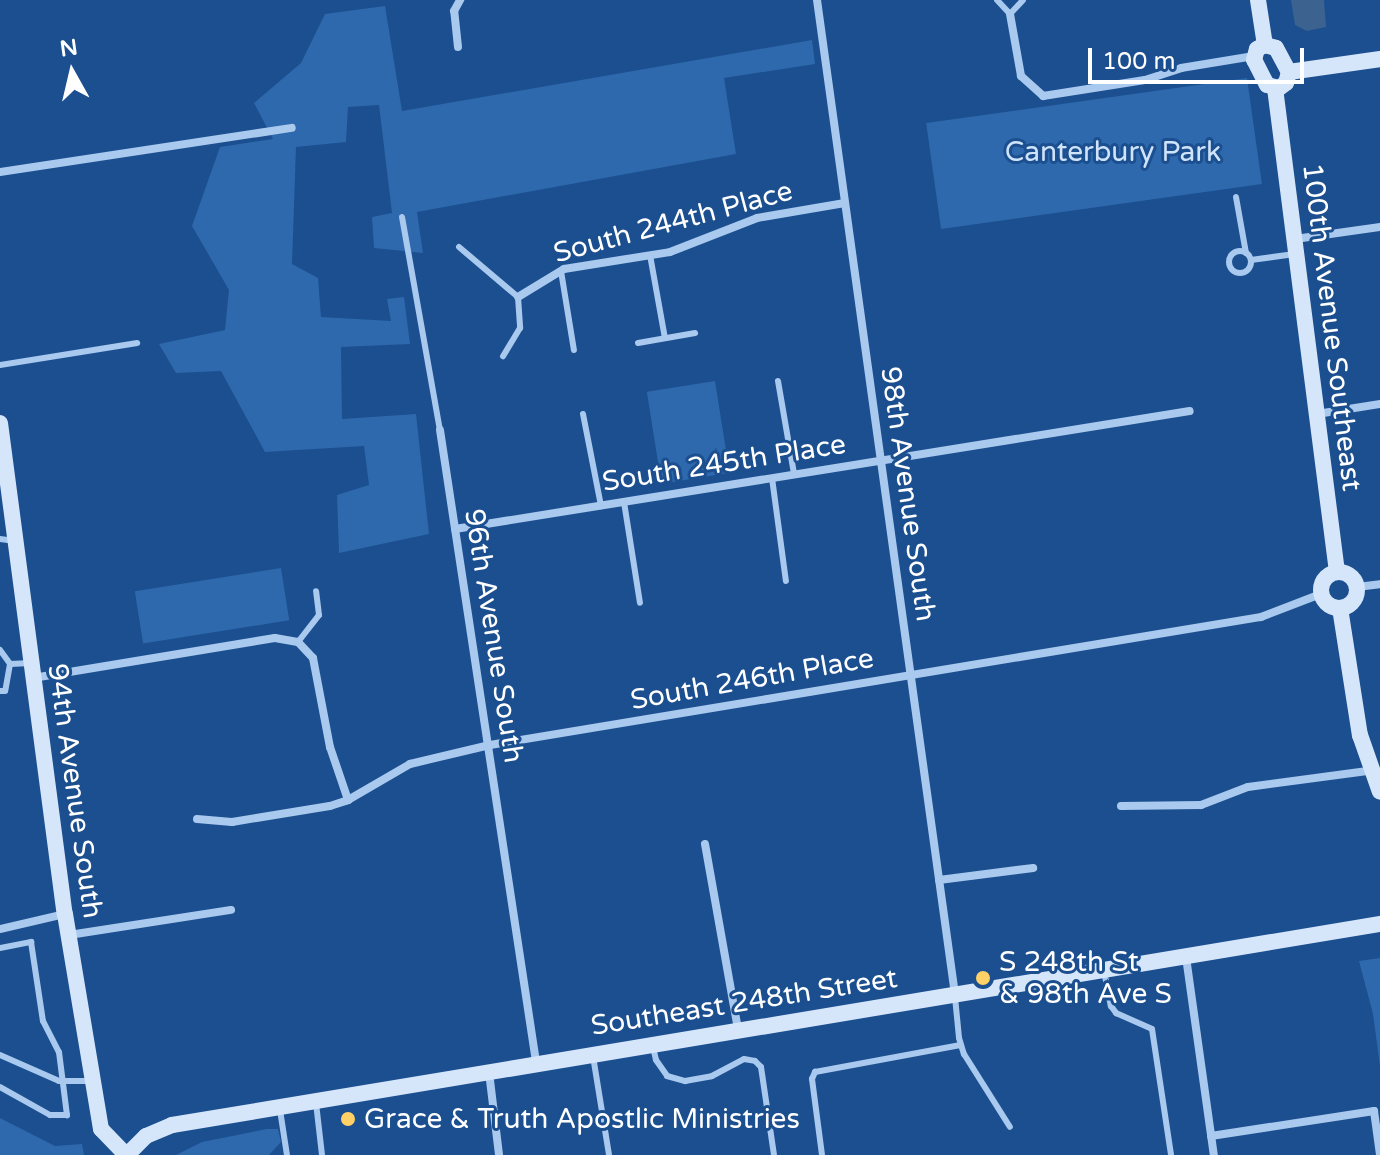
<!DOCTYPE html>
<html>
<head>
<meta charset="utf-8">
<style>
	body { margin:0 }
	#map { position:relative; width:1380px; height:1155px; overflow:hidden; background:#1b4f8f; font-family:"Varela Round",sans-serif }
	div>[style] { position:absolute }
	.green>* { inset:0; background:#2e69ad; transform-origin:0 0 }
	.water>* { inset:0; background:#3c6290 }
	.lane>* { height:6px; margin:-3px; padding:0 3px; transform-origin:3px; border-radius:3px; background:#a9c9ee }
	.lane>.ring { margin:-3px; padding:0; box-sizing:content-box; background:none; border:6px solid #a9c9ee; border-radius:50% }
	.street>* { height:8px; margin:-4px; padding:0 4px; transform-origin:4px; border-radius:4px; background:#a9c9ee }
	.secondary>* { height:16px; margin:-8px; padding:0 8px; transform-origin:8px; border-radius:8px; background:#d6e6fa }
	.secondary>.ring { margin:-8px; padding:0; box-sizing:content-box; background:none; border:16px solid #d6e6fa; border-radius:50% }
	.dots>* { width:22px; height:22px; translate:-50% -50%; box-sizing:border-box; border:4px solid #1b4f8f; border-radius:50% }
	span { translate:-50% -50%; white-space:nowrap; text-align:center; line-height:1.15; -webkit-text-stroke:6px #1b4f8f; paint-order:stroke }
	.park-label { font-size:28px; color:#cfe3fa }
	.street-label { font-size:28px; color:#fff }
	.poi-label { font-size:28px; color:#fff }
	.left { translate:0 -50%; text-align:left }
	.north { position:absolute; left:32px; top:32px; width:80px; height:80px; -webkit-text-stroke:6px #1b4f8f; paint-order:stroke; rotate:352deg; font-size:22px; font-weight:700; line-height:32px; text-align:center; color:#fff }
	.north::after { content:''; display:block; margin:auto; width:28px; height:36px; background:#fff; clip-path:polygon(50% 0,100% 100%,50% 72%,0 100%) }
	.scale { position:absolute; left:1088px; top:48px; width:216px; height:36px; box-sizing:border-box; border:4px solid #fff; border-top:0; padding-left:10px; font-size:24px; line-height:28px; white-space:nowrap; color:#fff; -webkit-text-stroke:6px #1b4f8f; paint-order:stroke }
</style>
</head>
<body>
<div id="map">
	<div class="green">
		<i style="clip-path:polygon(385px 6px,402px 111px,812px 40px,815px 64px,724px 78px,736px 154px,417px 212px,423px 253px,374px 248px,372px 217px,392px 213px,379px 105px,348px 107px,346px 142px,296px 147px,292px 264px,318px 278px,321px 317px,391px 321px,387px 299px,404px 297px,410px 344px,341px 347px,342px 419px,416px 414px,429px 534px,339px 553px,337px 495px,369px 485px,364px 446px,265px 452px,221px 371px,176px 373px,159px 344px,225px 330px,229px 290px,192px 226px,220px 147px,273px 139px,254px 103px,301px 63px,325px 14px)"></i>
		<i style="left:1247px;top:78px;width:107px;height:324px;rotate:82deg"></i>
		<i style="left:715px;top:381px;width:93px;height:69px;rotate:81deg"></i>
		<i style="left:281px;top:568px;width:53px;height:148px;rotate:81deg"></i>
		<i style="clip-path:polygon(1380px 958px,1380px 1066px,1373px 1014px,1359px 961px)"></i>
		<i style="clip-path:polygon(0 1118px,55px 1146px,82px 1144px,84px 1155px,0 1155px)"></i>
		<i style="clip-path:polygon(267px 1129px,278px 1129px,281px 1142px,269px 1155px,176px 1155px,202px 1142px)"></i>
	</div>
	<div class="water">
		<i style="clip-path:polygon(1291px 0,1324px 0,1326px 27px,1307px 31px,1295px 25px)"></i>
	</div>
	<div class="lane">
		<i style="left:997px;top:0;width:19px;rotate:47deg"></i>
		<i style="left:1010px;top:14px;width:19px;rotate:-47deg"></i>
		<i style="left:1236px;top:197px;width:57px;rotate:79.9deg"></i>
		<i style="left:402px;top:217px;width:216px;rotate:79.9deg"></i>
		<i style="left:459px;top:247px;width:77px;rotate:40.3deg"></i>
		<i style="left:518px;top:297px;width:31px;rotate:86deg"></i>
		<i style="left:520px;top:328px;width:33px;rotate:121deg"></i>
		<i class="ring" style="left:1229px;top:251px;width:16px;height:16px"></i>
		<i style="left:650px;top:255px;width:84px;rotate:79.8deg"></i>
		<i style="left:1251px;top:260px;width:44px;rotate:-7.8deg"></i>
		<i style="left:561px;top:271px;width:80px;rotate:80.7deg"></i>
		<i style="left:638px;top:343px;width:58px;rotate:-10deg"></i>
		<i style="left:0;top:365px;width:139px;rotate:-9.1deg"></i>
		<i style="left:778px;top:381px;width:94px;rotate:80.2deg"></i>
		<i style="left:583px;top:414px;width:94px;rotate:78.9deg"></i>
		<i style="left:772px;top:478px;width:104px;rotate:82.3deg"></i>
		<i style="left:624px;top:502px;width:102px;rotate:81deg"></i>
		<i style="left:0;top:539px;width:15px;rotate:8deg"></i>
		<i style="left:298px;top:642px;width:34px;rotate:-52deg"></i>
		<i style="left:319px;top:615px;width:24px;rotate:-97deg"></i>
		<i style="left:0;top:650px;width:17px;rotate:54deg"></i>
		<i style="left:10px;top:664px;width:27px;rotate:100deg"></i>
		<i style="left:5px;top:691px;width:5px;rotate:180deg"></i>
		<i style="left:10px;top:664px;width:21px;rotate:-3deg"></i>
		<i style="left:0;top:948px;width:32px;rotate:-11deg"></i>
		<i style="left:31px;top:942px;width:80px;rotate:81.4deg"></i>
		<i style="left:43px;top:1021px;width:35px;rotate:63deg"></i>
		<i style="left:59px;top:1052px;width:64px;rotate:82.8deg"></i>
		<i style="left:67px;top:1115px;width:17px;rotate:180deg"></i>
		<i style="left:50px;top:1115px;width:57px;rotate:-150.8deg"></i>
		<i style="left:1104px;top:971px;width:36px;rotate:79deg"></i>
		<i style="left:1111px;top:1006px;width:9px;rotate:54deg"></i>
		<i style="left:1116px;top:1013px;width:39px;rotate:24deg"></i>
		<i style="left:1152px;top:1029px;width:127px;rotate:81.4deg"></i>
		<i style="left:955px;top:997px;width:41px;rotate:84.4deg"></i>
		<i style="left:959px;top:1038px;width:17px;rotate:73deg"></i>
		<i style="left:964px;top:1054px;width:86px;rotate:57.8deg"></i>
		<i style="left:653px;top:1047px;width:13px;rotate:77deg"></i>
		<i style="left:656px;top:1060px;width:19px;rotate:55deg"></i>
		<i style="left:667px;top:1076px;width:19px;rotate:16deg"></i>
		<i style="left:685px;top:1081px;width:27px;rotate:-10deg"></i>
		<i style="left:712px;top:1076px;width:36px;rotate:-28deg"></i>
		<i style="left:744px;top:1059px;width:11px;rotate:10deg"></i>
		<i style="left:755px;top:1061px;width:8px;rotate:45deg"></i>
		<i style="left:761px;top:1067px;width:89px;rotate:81.6deg"></i>
		<i style="left:0;top:1055px;width:64px;rotate:23.8deg"></i>
		<i style="left:59px;top:1081px;width:34px"></i>
		<i style="left:593px;top:1056px;width:100px;rotate:80.8deg"></i>
		<i style="left:316px;top:1103px;width:52px;rotate:83.4deg"></i>
		<i style="left:280px;top:1110px;width:46px;rotate:81.2deg"></i>
		<i style="left:822px;top:1155px;width:77px;rotate:-97.5deg"></i>
		<i style="left:812px;top:1079px;width:8px;rotate:-67deg"></i>
		<i style="left:815px;top:1072px;width:148px;rotate:-10.5deg"></i>
	</div>
	<div class="street">
		<i style="left:817px;top:0;width:1004px;rotate:82.1deg"></i>
		<i style="left:1010px;top:14px;width:63px;rotate:79.9deg"></i>
		<i style="left:1021px;top:76px;width:30px;rotate:42deg"></i>
		<i style="left:1043px;top:96px;width:103px;rotate:-8.9deg"></i>
		<i style="left:1145px;top:80px;width:38px;rotate:-18deg"></i>
		<i style="left:1181px;top:68px;width:74px;rotate:-9.3deg"></i>
		<i style="left:458px;top:47px;width:36px;rotate:-96deg"></i>
		<i style="left:454px;top:11px;width:13px;rotate:-61deg"></i>
		<i style="left:0;top:172px;width:295px;rotate:-8.6deg"></i>
		<i style="left:1295px;top:239px;width:86px;rotate:-8deg"></i>
		<i style="left:518px;top:297px;width:54px;rotate:-31.3deg"></i>
		<i style="left:564px;top:269px;width:107px;rotate:-9.1deg"></i>
		<i style="left:670px;top:252px;width:93px;rotate:-21.3deg"></i>
		<i style="left:757px;top:218px;width:89px;rotate:-9.7deg"></i>
		<i style="left:1317px;top:414px;width:64px;rotate:-9deg"></i>
		<i style="left:440px;top:430px;width:639px;rotate:81.36deg"></i>
		<i style="left:455px;top:529px;width:744px;rotate:-9.12deg"></i>
		<i style="left:1357px;top:587px;width:23px;rotate:-7deg"></i>
		<i style="left:33px;top:678px;width:245px;rotate:-9.4deg"></i>
		<i style="left:275px;top:638px;width:23px;rotate:10deg"></i>
		<i style="left:298px;top:642px;width:22px;rotate:47deg"></i>
		<i style="left:313px;top:658px;width:91px;rotate:79.2deg"></i>
		<i style="left:330px;top:747px;width:56px;rotate:71.2deg"></i>
		<i style="left:1121px;top:806px;width:80px;rotate:-0.7deg"></i>
		<i style="left:1201px;top:805px;width:50px;rotate:-21deg"></i>
		<i style="left:1248px;top:787px;width:128px;rotate:-7.6deg"></i>
		<i style="left:197px;top:819px;width:35px;rotate:5deg"></i>
		<i style="left:232px;top:822px;width:99px;rotate:-9.3deg"></i>
		<i style="left:330px;top:806px;width:19px;rotate:-18deg"></i>
		<i style="left:348px;top:800px;width:72px;rotate:-30.1deg"></i>
		<i style="left:410px;top:764px;width:82px;rotate:-13.4deg"></i>
		<i style="left:490px;top:745px;width:782px;rotate:-9.43deg"></i>
		<i style="left:1261px;top:617px;width:64px;rotate:-21deg"></i>
		<i style="left:705px;top:844px;width:188px;rotate:79.9deg"></i>
		<i style="left:939px;top:880px;width:95px;rotate:-7.3deg"></i>
		<i style="left:0;top:929px;width:67px;rotate:-13deg"></i>
		<i style="left:69px;top:935px;width:164px;rotate:-8.8deg"></i>
		<i style="left:1186px;top:957px;width:200px;rotate:82deg"></i>
		<i style="left:489px;top:1072px;width:84px;rotate:83.1deg"></i>
		<i style="left:1211px;top:1136px;width:165px;rotate:-8.7deg"></i>
		<i style="left:1374px;top:1111px;width:44px;rotate:82.2deg"></i>
	</div>
	<div class="secondary">
		<i style="left:1258px;top:0;width:46px;rotate:81.2deg"></i>
		<i style="left:1265px;top:45px;width:11px;rotate:15deg"></i>
		<i style="left:1276px;top:48px;width:27px;rotate:62deg"></i>
		<i style="left:1289px;top:72px;width:11px;rotate:105deg"></i>
		<i style="left:1286px;top:83px;width:9px;rotate:144deg"></i>
		<i style="left:1279px;top:88px;width:12px;rotate:-166deg"></i>
		<i style="left:1267px;top:85px;width:28px;rotate:-117deg"></i>
		<i style="left:1254px;top:60px;width:11px;rotate:-75deg"></i>
		<i style="left:1257px;top:49px;width:9px;rotate:-27deg"></i>
		<i style="left:1289px;top:72px;width:92px;rotate:-8.1deg"></i>
		<i style="left:1275px;top:88px;width:488px;rotate:82.7deg"></i>
		<i style="left:0;top:423px;width:495px;rotate:82.5deg"></i>
		<i style="left:65px;top:914px;width:218px;rotate:80.5deg"></i>
		<i style="left:101px;top:1129px;width:36px;rotate:46deg"></i>
		<i class="ring" style="left:1321px;top:572px;width:20px;height:20px"></i>
		<i style="left:1340px;top:608px;width:129px;rotate:81.1deg"></i>
		<i style="left:1360px;top:735px;width:60px;rotate:70.7deg"></i>
		<i style="left:127px;top:1155px;width:27px;rotate:-45deg"></i>
		<i style="left:146px;top:1136px;width:28px;rotate:-23deg"></i>
		<i style="left:172px;top:1125px;width:1225px;rotate:-9.45deg"></i>
	</div>
	<div class="dots">
		<i style="left:983px;top:978px;background:#ffd166"></i>
		<i style="left:348px;top:1119px;background:#ffd166"></i>
	</div>
	<div class="park-label">
		<span style="left:1113px;top:152px">Canterbury Park</span>
	</div>
	<div class="street-label">
		<span style="left:673px;top:222px;rotate:-15deg">South 244th Place</span>
		<span style="left:1332px;top:327px;rotate:83deg">100th Avenue Southeast</span>
		<span style="left:724px;top:463px;rotate:-9deg">South 245th Place</span>
		<span style="left:908px;top:494px;rotate:82deg">98th Avenue South</span>
		<span style="left:494px;top:636px;rotate:81deg">96th Avenue South</span>
		<span style="left:752px;top:679px;rotate:-10deg">South 246th Place</span>
		<span style="left:75px;top:791px;rotate:82deg">94th Avenue South</span>
		<span style="left:744px;top:1002px;rotate:-9deg">Southeast 248th Street</span>
	</div>
	<div class="poi-label">
		<span class="left" style="left:999px;top:978px">S 248th St<br>&amp; 98th Ave S</span>
		<span class="left" style="left:364px;top:1119px">Grace &amp; Truth Apostlic Ministries</span>
	</div>
	<div class="north">N</div>
	<div class="scale">100 m</div>
</div>
</body>
</html>
